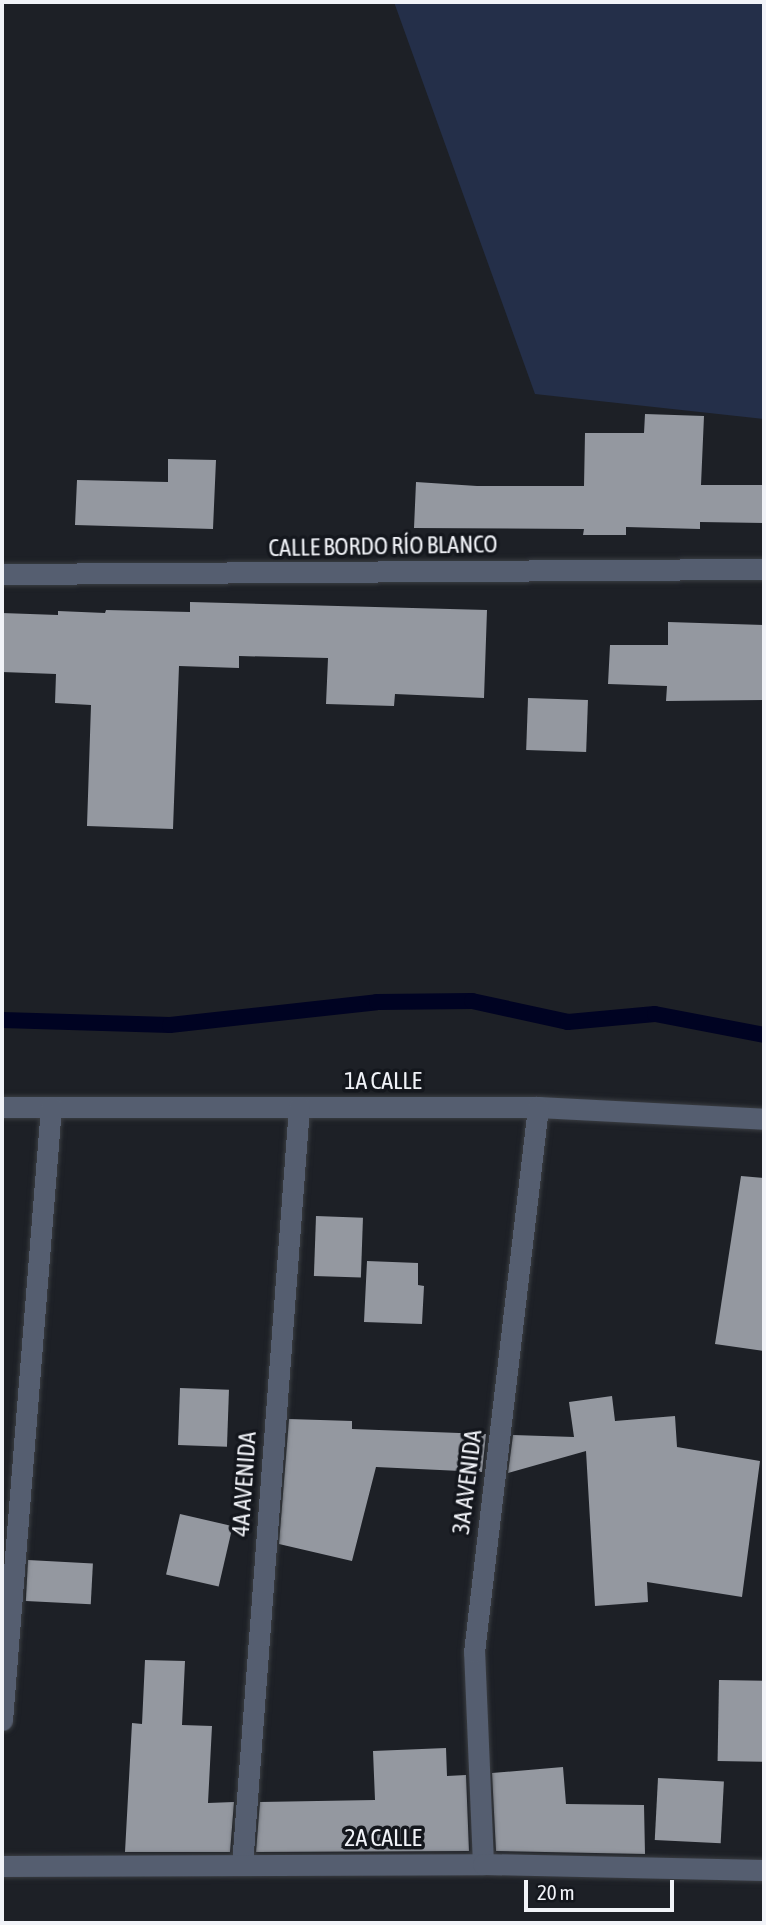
<!DOCTYPE html>
<html>
<head>
<meta charset="utf-8">
<style>
	body { margin:0 }
	#map { position:relative; width:766px; height:1925px; overflow:hidden; background:#1d2026; font-family:"Asap Condensed",sans-serif }
	div>[style] { position:absolute }
	.green>* { inset:0; background:#242f49 }
	.stream>* { height:16px; margin:-8px; padding:0 8px; transform-origin:8px; border-radius:8px; background:#000322 }
	.building>* { inset:0; background:#9498a0; transform-origin:0 0 }
	.roads { filter:drop-shadow(0 0 2px #3b3e43) drop-shadow(0 0 2px #3b3e43) }
	.minor>* { height:21px; margin:-10.5px; padding:0 10.5px; transform-origin:10.5px; border-radius:10.5px; background:#555e70 }
	span { translate:-50% -50%; white-space:nowrap; text-align:center; line-height:1.15; -webkit-text-stroke:7px #14171d; paint-order:stroke }
	.street-label { font-size:24px; color:#f1f3f8 }
	.frame { position:absolute; inset:0; border:4px solid #f1f3f8; pointer-events:none }
	.scale { position:absolute; left:524px; top:1880px; width:150px; height:32px; box-sizing:border-box; border:4px solid #f1f3f8; border-top:0; padding-left:9px; font-size:21px; line-height:24px; white-space:nowrap; color:#f1f3f8; -webkit-text-stroke:5px #14171d; paint-order:stroke }
</style>
</head>
<body>
<div id="map">
	<div class="green">
		<i style="clip-path:polygon(394px 2px,764px 2px,764px 419px,535px 394px)"></i>
	</div>
	<div class="stream">
		<i style="left:2px;top:1020px;width:168px;rotate:1.7deg"></i>
		<i style="left:170px;top:1025px;width:208px;rotate:-6.3deg"></i>
		<i style="left:377px;top:1002px;width:95px;rotate:-0.6deg"></i>
		<i style="left:472px;top:1001px;width:98px;rotate:12.3deg"></i>
		<i style="left:568px;top:1022px;width:87px;rotate:-5.3deg"></i>
		<i style="left:655px;top:1014px;width:111px;rotate:10.9deg"></i>
	</div>
	<div class="building">
		<i style="clip-path:polygon(645px 414px,704px 416px,701px 485px,764px 485px,764px 523px,700px 522px,700px 529px,626px 527px,626px 535px,583px 535px,584px 529px,414px 528px,416px 482px,477px 486px,584px 486px,585px 433px,644px 433px)"></i>
		<i style="clip-path:polygon(168px 459px,216px 460px,213px 529px,75px 525px,77px 480px,168px 482px)"></i>
		<i style="clip-path:polygon(190px 602px,487px 610px,484px 698px,395px 694px,394px 706px,326px 704px,328px 658px,239px 656px,239px 668px,179px 666px,173px 829px,87px 826px,91px 705px,55px 703px,56px 674px,2px 672px,2px 613px,58px 615px,58px 611px,105px 613px,106px 610px,190px 612px)"></i>
		<i style="clip-path:polygon(668px 622px,764px 625px,764px 700px,666px 701px,667px 686px,608px 684px,610px 645px,668px 645px)"></i>
		<i style="left:528px;top:698px;width:60px;height:52px;rotate:2deg"></i>
		<i style="clip-path:polygon(741px 1176px,764px 1178px,764px 1351px,715px 1344px)"></i>
		<i style="left:316px;top:1216px;width:47px;height:60px;rotate:2deg"></i>
		<i style="clip-path:polygon(367px 1261px,418px 1263px,418px 1285px,424px 1286px,422px 1324px,364px 1322px)"></i>
		<i style="left:180px;top:1388px;width:49px;height:57px;rotate:2deg"></i>
		<i style="clip-path:polygon(612px 1396px,615px 1421px,675px 1416px,677px 1447px,760px 1461px,742px 1597px,647px 1582px,648px 1602px,595px 1606px,586px 1451px,508px 1473px,513px 1435px,574px 1437px,569px 1402px)"></i>
		<i style="clip-path:polygon(289px 1419px,352px 1421px,352px 1429px,486px 1434px,482px 1472px,376px 1467px,352px 1561px,279px 1544px)"></i>
		<i style="left:180px;top:1514px;width:54px;height:62px;rotate:13deg"></i>
		<i style="left:28px;top:1560px;width:65px;height:41px;rotate:3deg"></i>
		<i style="clip-path:polygon(145px 1660px,185px 1661px,182px 1725px,212px 1726px,208px 1803px,234px 1802px,230px 1852px,125px 1852px,132px 1723px,142px 1724px)"></i>
		<i style="left:719px;top:1680px;width:45px;height:81px;rotate:1deg"></i>
		<i style="clip-path:polygon(446px 1748px,447px 1776px,466px 1775px,469px 1851px,256px 1852px,260px 1802px,375px 1800px,373px 1751px)"></i>
		<i style="clip-path:polygon(563px 1767px,566px 1804px,644px 1805px,645px 1854px,496px 1851px,492px 1773px)"></i>
		<i style="left:658px;top:1778px;width:66px;height:62px;rotate:3deg"></i>
	</div>
	<div class="roads">
		<div class="minor">
			<i style="left:2px;top:574px;width:762px;rotate:-0.38deg"></i>
			<i style="left:2px;top:1107px;width:536px"></i>
			<i style="left:538px;top:1107px;width:226px;rotate:3deg"></i>
			<i style="left:2px;top:1720px;width:615px;rotate:-85.43deg"></i>
			<i style="left:483px;top:1864px;width:212px;rotate:-92.4deg"></i>
			<i style="left:474px;top:1652px;width:549px;rotate:-83.3deg"></i>
			<i style="left:242px;top:1865px;width:760px;rotate:-85.7deg"></i>
			<i style="left:2px;top:1866px;width:481px;rotate:-0.2deg"></i>
			<i style="left:483px;top:1864px;width:281px;rotate:1.2deg"></i>
		</div>
	</div>
	<div class="street-label">
		<span style="left:383px;top:546px;rotate:-1deg">CALLE BORDO RÍO BLANCO</span>
		<span style="left:383px;top:1081px">1A CALLE</span>
		<span style="left:467px;top:1482px;rotate:-83deg">3A AVENIDA</span>
		<span style="left:244px;top:1484px;rotate:-86deg">4A AVENIDA</span>
		<span style="left:383px;top:1838px">2A CALLE</span>
	</div>
	<div class="frame"></div>
	<div class="scale">20 m</div>
</div>
</body>
</html>
